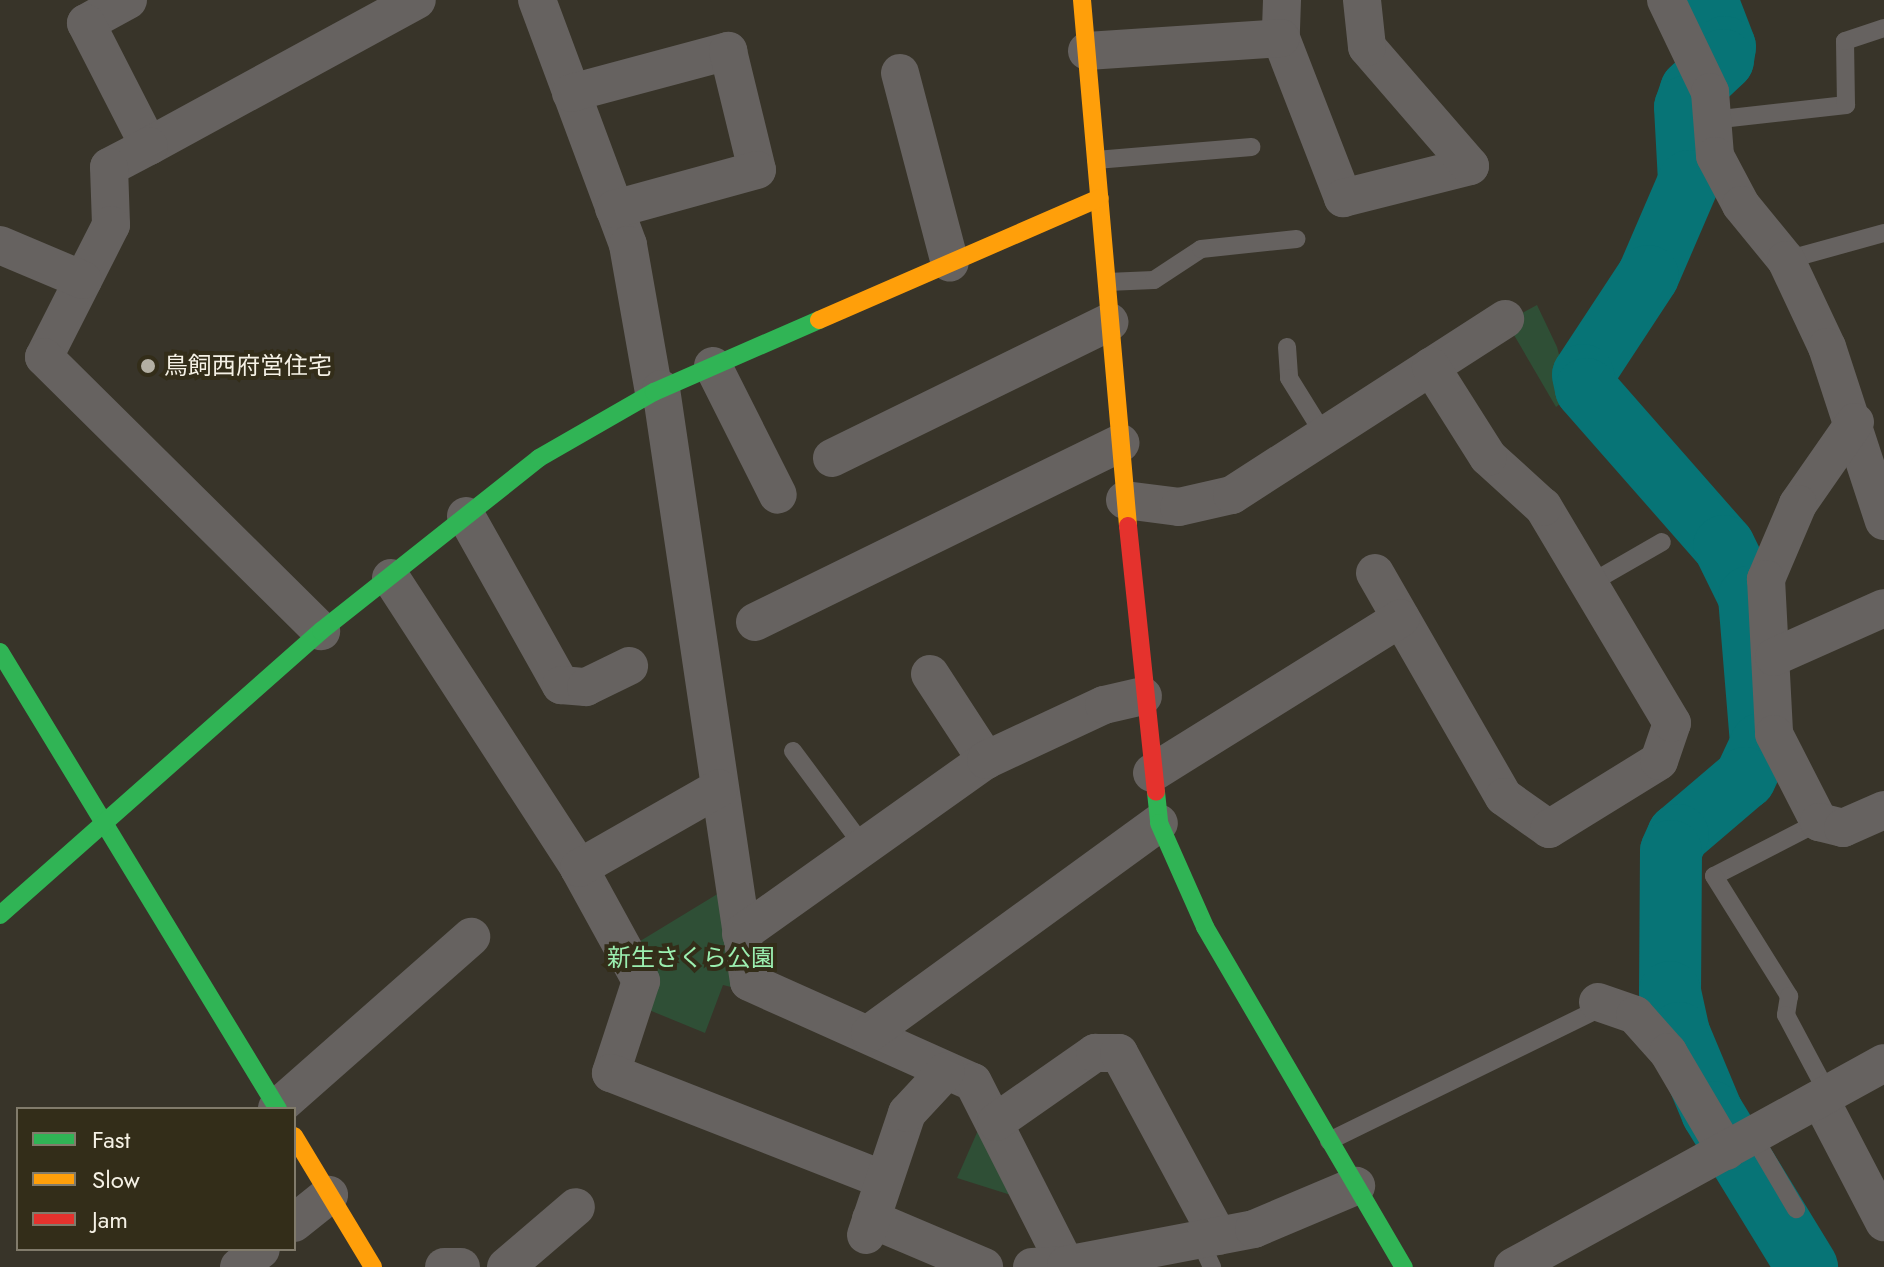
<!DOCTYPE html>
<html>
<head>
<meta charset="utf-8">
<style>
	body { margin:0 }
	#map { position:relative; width:1884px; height:1267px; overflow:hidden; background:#383429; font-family:Jost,"Noto Sans JP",sans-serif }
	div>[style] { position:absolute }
	.green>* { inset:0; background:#2f4f36 }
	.river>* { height:62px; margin:-31px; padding:0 31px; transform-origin:31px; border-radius:31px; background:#077476 }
	.lane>* { height:18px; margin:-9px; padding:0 9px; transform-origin:9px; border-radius:9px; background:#666260 }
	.street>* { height:38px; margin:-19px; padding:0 19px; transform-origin:19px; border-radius:19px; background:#666260 }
	.fast>* { height:18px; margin:-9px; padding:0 9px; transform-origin:9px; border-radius:9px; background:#30b455 }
	.slow>* { height:18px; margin:-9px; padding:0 9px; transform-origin:9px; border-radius:9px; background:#ff9f0a }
	.jam>* { height:18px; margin:-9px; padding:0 9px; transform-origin:9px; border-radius:9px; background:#e5322d }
	.dots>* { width:22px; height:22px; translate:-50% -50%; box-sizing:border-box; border:4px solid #332d19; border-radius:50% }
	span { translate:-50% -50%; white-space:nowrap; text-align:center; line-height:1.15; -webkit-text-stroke:8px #332d19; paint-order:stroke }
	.poi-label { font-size:24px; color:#f5f1e5 }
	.left { translate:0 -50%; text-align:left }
	.park-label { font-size:24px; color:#9befb0 }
	.legend { position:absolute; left:16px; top:1107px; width:280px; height:144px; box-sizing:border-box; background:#332d19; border:2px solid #817b6b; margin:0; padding:10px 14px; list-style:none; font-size:24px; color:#f5f1e5 }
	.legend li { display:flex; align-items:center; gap:16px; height:40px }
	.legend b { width:40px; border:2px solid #817b6b }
</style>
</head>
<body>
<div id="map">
	<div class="green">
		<i style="clip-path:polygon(1537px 305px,1557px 347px,1570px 396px,1556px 407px,1514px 335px,1520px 330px,1513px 318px)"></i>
		<i style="clip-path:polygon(724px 890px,735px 988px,723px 985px,705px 1033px,649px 1010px,632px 946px)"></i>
		<i style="clip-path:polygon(983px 1119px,1027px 1200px,957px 1178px)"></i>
	</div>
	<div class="river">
		<i style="left:1707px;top:0;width:50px;rotate:69deg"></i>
		<i style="left:1725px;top:47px;width:13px;rotate:99deg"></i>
		<i style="left:1723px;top:60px;width:44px;rotate:136.8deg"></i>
		<i style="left:1691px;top:90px;width:18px;rotate:109deg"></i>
		<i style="left:1685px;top:107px;width:74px;rotate:86.9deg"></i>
		<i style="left:1689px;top:181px;width:103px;rotate:113.3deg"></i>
		<i style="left:1648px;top:276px;width:118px;rotate:123.3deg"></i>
		<i style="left:1583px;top:375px;width:14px;rotate:78deg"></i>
		<i style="left:1586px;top:389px;width:209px;rotate:48.7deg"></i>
		<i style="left:1724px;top:546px;width:57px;rotate:63.9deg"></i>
		<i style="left:1749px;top:597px;width:147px;rotate:85.3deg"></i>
		<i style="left:1761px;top:744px;width:38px;rotate:115deg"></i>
		<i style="left:1745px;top:778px;width:88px;rotate:139.6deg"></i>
		<i style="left:1678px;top:835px;width:17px;rotate:114deg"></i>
		<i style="left:1671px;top:851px;width:141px;rotate:90.4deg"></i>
		<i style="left:1670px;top:992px;width:42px;rotate:77.6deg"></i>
		<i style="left:1679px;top:1033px;width:86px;rotate:67.3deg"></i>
		<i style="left:1712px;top:1112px;width:182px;rotate:58.5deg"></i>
	</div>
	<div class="lane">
		<i style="left:1712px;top:120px;width:135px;rotate:-6.4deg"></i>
		<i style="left:1846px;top:105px;width:64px;rotate:-90.9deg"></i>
		<i style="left:1845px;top:41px;width:41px;rotate:-18.4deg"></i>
		<i style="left:1096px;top:160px;width:156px;rotate:-4.8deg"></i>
		<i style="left:1786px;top:260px;width:102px;rotate:-15.4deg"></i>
		<i style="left:1107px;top:282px;width:47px;rotate:-2.4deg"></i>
		<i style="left:1154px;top:280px;width:56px;rotate:-33.4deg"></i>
		<i style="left:1201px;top:249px;width:96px;rotate:-6deg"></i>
		<i style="left:1287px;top:347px;width:31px;rotate:86deg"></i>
		<i style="left:1289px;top:378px;width:68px;rotate:58.2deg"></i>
		<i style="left:1589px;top:584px;width:84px;rotate:-29.9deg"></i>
		<i style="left:793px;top:751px;width:119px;rotate:53.5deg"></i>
		<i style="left:1819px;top:822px;width:118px;rotate:152.8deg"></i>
		<i style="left:1714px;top:876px;width:142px;rotate:58deg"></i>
		<i style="left:1789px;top:996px;width:19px;rotate:99deg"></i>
		<i style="left:1786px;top:1015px;width:89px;rotate:62deg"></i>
		<i style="left:1753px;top:1136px;width:85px;rotate:59.5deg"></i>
		<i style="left:1329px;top:1141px;width:309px;rotate:-26.1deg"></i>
		<i style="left:1199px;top:1239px;width:31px;rotate:65deg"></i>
	</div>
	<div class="street">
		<i style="left:128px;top:0;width:48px;rotate:151.3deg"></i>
		<i style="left:86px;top:23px;width:138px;rotate:62.9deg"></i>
		<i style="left:149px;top:146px;width:305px;rotate:-28.6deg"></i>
		<i style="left:537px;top:0;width:261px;rotate:69.6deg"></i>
		<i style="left:628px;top:245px;width:149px;rotate:80deg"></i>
		<i style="left:1282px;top:0;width:38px;rotate:92deg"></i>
		<i style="left:1281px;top:38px;width:172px;rotate:68.8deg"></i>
		<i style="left:1343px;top:198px;width:131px;rotate:-14.1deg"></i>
		<i style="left:1470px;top:166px;width:157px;rotate:-130.9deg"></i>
		<i style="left:1367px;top:47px;width:47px;rotate:-96.1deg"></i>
		<i style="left:1666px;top:0;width:102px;rotate:64.4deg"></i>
		<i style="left:1710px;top:92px;width:64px;rotate:85.5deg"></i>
		<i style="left:1715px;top:156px;width:55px;rotate:62deg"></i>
		<i style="left:1741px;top:205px;width:71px;rotate:50.7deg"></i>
		<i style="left:1786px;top:260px;width:96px;rotate:64.8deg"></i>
		<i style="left:1827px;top:347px;width:183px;rotate:71.9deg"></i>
		<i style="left:1087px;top:51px;width:194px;rotate:-3.8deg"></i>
		<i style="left:900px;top:73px;width:196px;rotate:75.3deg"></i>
		<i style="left:571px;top:93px;width:163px;rotate:-15deg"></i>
		<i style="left:728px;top:51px;width:122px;rotate:76.3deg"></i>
		<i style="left:757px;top:170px;width:148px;rotate:164.7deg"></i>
		<i style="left:149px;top:146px;width:45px;rotate:152.3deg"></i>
		<i style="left:109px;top:167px;width:58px;rotate:88deg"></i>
		<i style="left:111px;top:225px;width:148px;rotate:116.9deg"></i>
		<i style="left:44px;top:357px;width:390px;rotate:44.7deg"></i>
		<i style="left:0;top:245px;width:90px;rotate:22.9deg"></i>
		<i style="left:713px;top:366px;width:144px;rotate:63.3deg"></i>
		<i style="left:661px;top:389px;width:599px;rotate:81.56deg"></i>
		<i style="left:749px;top:982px;width:245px;rotate:24.1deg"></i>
		<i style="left:973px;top:1082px;width:205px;rotate:63.1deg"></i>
		<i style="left:1855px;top:422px;width:100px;rotate:124.8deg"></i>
		<i style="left:1798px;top:504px;width:82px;rotate:113.1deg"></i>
		<i style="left:1766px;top:579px;width:155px;rotate:87deg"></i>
		<i style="left:1774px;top:734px;width:99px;rotate:62.9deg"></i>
		<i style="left:1819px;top:822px;width:25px;rotate:14deg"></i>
		<i style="left:1843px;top:828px;width:45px;rotate:-23.7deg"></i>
		<i style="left:832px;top:458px;width:309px;rotate:-26.1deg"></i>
		<i style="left:1125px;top:500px;width:54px;rotate:7.4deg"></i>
		<i style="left:1179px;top:507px;width:54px;rotate:-12.8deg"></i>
		<i style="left:1232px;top:495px;width:325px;rotate:-32.8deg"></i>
		<i style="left:466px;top:516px;width:194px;rotate:60.7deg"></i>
		<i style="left:561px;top:685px;width:25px;rotate:5deg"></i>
		<i style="left:586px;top:687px;width:48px;rotate:-26deg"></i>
		<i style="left:1375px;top:573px;width:258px;rotate:60.1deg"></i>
		<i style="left:1504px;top:797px;width:55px;rotate:35.4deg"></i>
		<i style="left:1549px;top:829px;width:129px;rotate:-31.7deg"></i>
		<i style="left:1659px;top:761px;width:40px;rotate:-71.1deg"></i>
		<i style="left:1672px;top:723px;width:252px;rotate:-120.8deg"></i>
		<i style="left:1543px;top:507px;width:74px;rotate:-137.7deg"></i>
		<i style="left:1488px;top:457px;width:107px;rotate:-122.3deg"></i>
		<i style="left:391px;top:578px;width:346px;rotate:57deg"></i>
		<i style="left:579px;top:868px;width:129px;rotate:61.2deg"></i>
		<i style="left:641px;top:981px;width:97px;rotate:108.1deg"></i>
		<i style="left:611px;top:1073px;width:293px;rotate:21.4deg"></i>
		<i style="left:755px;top:622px;width:407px;rotate:-26.1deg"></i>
		<i style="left:1774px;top:657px;width:120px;rotate:-24deg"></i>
		<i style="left:930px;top:674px;width:103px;rotate:56.9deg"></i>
		<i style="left:1152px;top:773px;width:293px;rotate:-31.9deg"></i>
		<i style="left:579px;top:868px;width:161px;rotate:-29.7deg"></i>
		<i style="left:741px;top:934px;width:301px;rotate:-35.4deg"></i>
		<i style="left:986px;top:760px;width:130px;rotate:-25deg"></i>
		<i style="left:1104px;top:705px;width:40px;rotate:-13deg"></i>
		<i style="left:1598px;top:1002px;width:39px;rotate:19deg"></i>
		<i style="left:1635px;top:1015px;width:50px;rotate:48.3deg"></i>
		<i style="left:1668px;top:1052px;width:115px;rotate:59.6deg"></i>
		<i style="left:870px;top:1033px;width:357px;rotate:-36deg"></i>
		<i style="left:1820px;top:1099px;width:139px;rotate:62.5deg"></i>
		<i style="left:277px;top:1108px;width:259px;rotate:-41.4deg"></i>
		<i style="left:996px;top:1122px;width:121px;rotate:-34.9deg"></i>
		<i style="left:1095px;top:1053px;width:24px"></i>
		<i style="left:1119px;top:1053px;width:208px;rotate:61.6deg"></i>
		<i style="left:871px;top:1219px;width:123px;rotate:23deg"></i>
		<i style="left:294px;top:1223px;width:45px;rotate:-38.7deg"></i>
		<i style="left:866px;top:1235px;width:129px;rotate:-71.4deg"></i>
		<i style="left:907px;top:1113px;width:57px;rotate:-47.1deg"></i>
		<i style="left:239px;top:1267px;width:28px;rotate:-39deg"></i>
		<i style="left:444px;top:1267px;width:17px"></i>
		<i style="left:506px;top:1267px;width:92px;rotate:-40.6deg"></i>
		<i style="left:1032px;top:1267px;width:34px;rotate:-3deg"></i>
		<i style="left:1066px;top:1265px;width:191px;rotate:-10.8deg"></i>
		<i style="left:1254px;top:1229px;width:111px;rotate:-22.9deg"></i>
		<i style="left:1513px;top:1267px;width:423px;rotate:-28.8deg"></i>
	</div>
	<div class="fast">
		<i style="left:0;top:652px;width:535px;rotate:58.69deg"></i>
		<i style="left:1156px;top:792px;width:31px;rotate:84deg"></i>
		<i style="left:1159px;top:823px;width:114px;rotate:66.1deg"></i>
		<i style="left:1205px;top:927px;width:394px;rotate:59.7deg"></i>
		<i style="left:0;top:915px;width:429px;rotate:-41.5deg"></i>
		<i style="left:321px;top:631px;width:278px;rotate:-38.4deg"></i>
		<i style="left:539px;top:458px;width:133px;rotate:-29.9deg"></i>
		<i style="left:654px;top:392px;width:180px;rotate:-23.6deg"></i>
	</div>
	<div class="slow">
		<i style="left:1082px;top:0;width:528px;rotate:85deg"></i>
		<i style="left:819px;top:320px;width:306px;rotate:-23.5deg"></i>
		<i style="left:294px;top:1136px;width:153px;rotate:58.9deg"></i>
	</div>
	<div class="jam">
		<i style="left:1128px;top:526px;width:267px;rotate:84deg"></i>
	</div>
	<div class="dots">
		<i style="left:148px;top:366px;background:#b3afa3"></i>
	</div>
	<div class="poi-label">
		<span class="left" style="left:164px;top:366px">鳥飼西府営住宅</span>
	</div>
	<div class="park-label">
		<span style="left:691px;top:958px">新生さくら公園</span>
	</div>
	<ul class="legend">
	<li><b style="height:10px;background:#30b455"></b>Fast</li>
	<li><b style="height:10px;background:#ff9f0a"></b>Slow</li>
	<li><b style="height:10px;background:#e5322d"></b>Jam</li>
	</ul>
</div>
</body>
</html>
